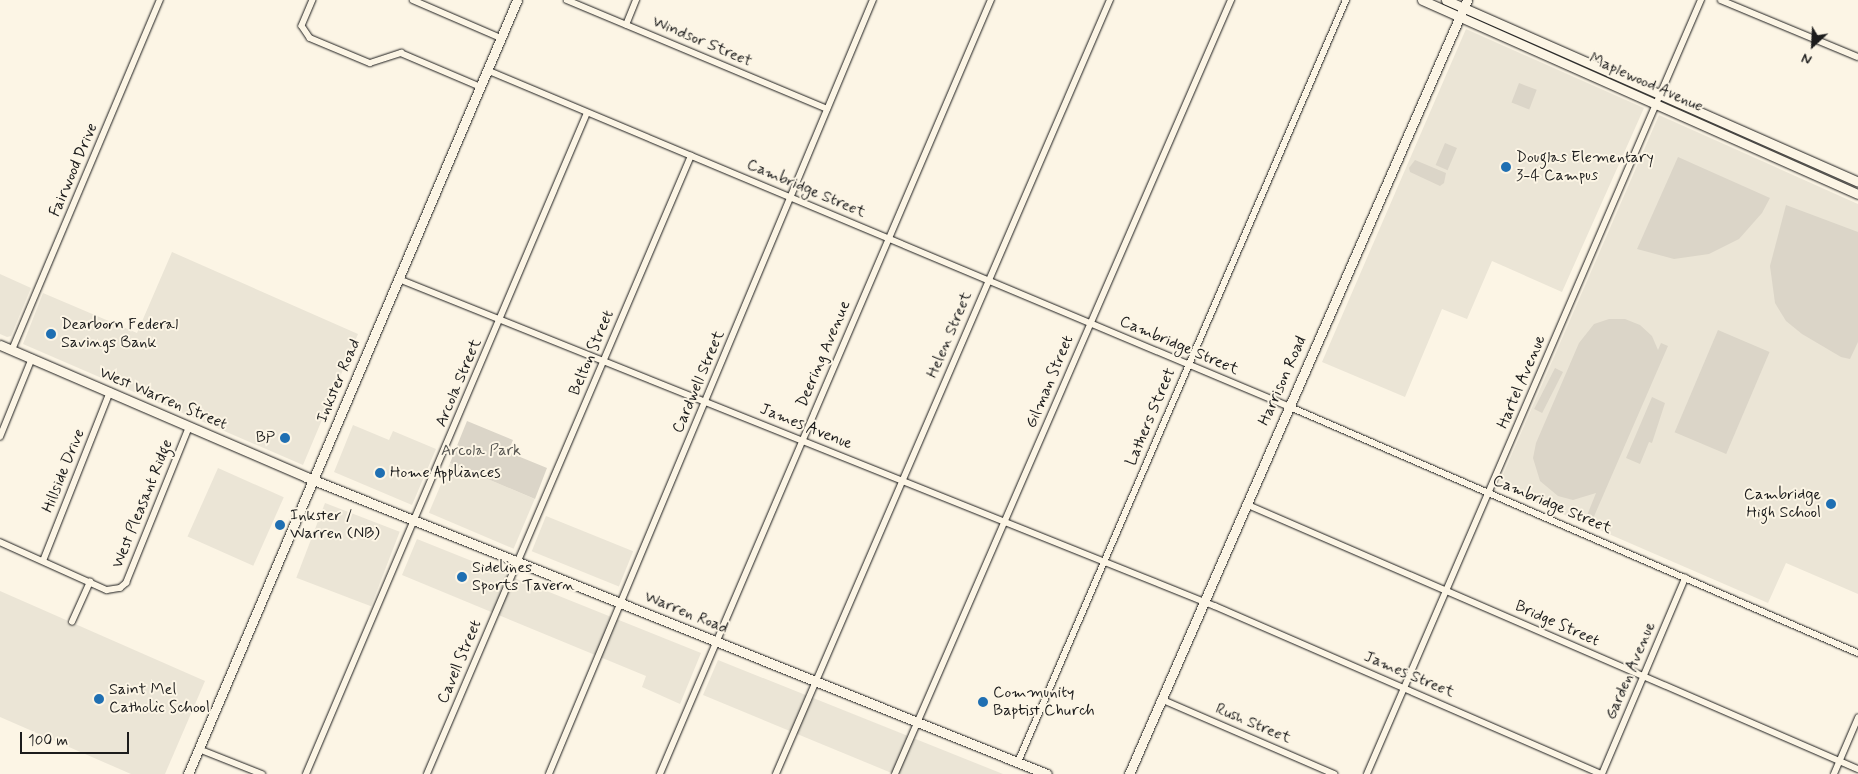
<!DOCTYPE html>
<html>
<head>
<meta charset="utf-8">
<style>
	body { margin:0 }
	#map { position:relative; width:1858px; height:774px; overflow:hidden; background:#fcf5e5; font-family:Mynerve,sans-serif }
	div>[style] { position:absolute }
	.built>* { inset:0; background:#ebe5d6; transform-origin:0 0 }
	.green>* { inset:0; background:#dbd5c8; transform-origin:0 0 }
	.roads { filter:drop-shadow(0 0 1px #1c1c1c) drop-shadow(0 0 1px #1c1c1c) }
	.street>* { height:5.5px; margin:-2.75px; padding:0 2.75px; transform-origin:2.75px; border-radius:2.75px; background:#fcf5e5 }
	.secondary>* { height:9px; margin:-4.5px; padding:0 4.5px; transform-origin:4.5px; border-radius:4.5px; background:#fcf5e5 }
	.dots>* { width:14px; height:14px; translate:-50% -50%; box-sizing:border-box; border:2px solid #fcf5e5; border-radius:50% }
	span { translate:-50% -50%; white-space:nowrap; text-align:center; line-height:1.15; -webkit-text-stroke:4px #fcf5e5; paint-order:stroke }
	.street-label { font-size:16px; color:#1c1c1c }
	.poi-label { font-size:16px; color:#1c1c1c }
	.left { translate:0 -50%; text-align:left }
	.right { translate:-100% -50%; text-align:right }
	.park-label { font-size:16px; color:#555450 }
	.north { position:absolute; left:1788px; top:20px; width:50px; height:50px; -webkit-text-stroke:4px #fcf5e5; paint-order:stroke; rotate:205deg; font-size:14px; font-weight:700; line-height:20px; text-align:center; color:#1c1c1c }
	.north::after { content:''; display:block; margin:auto; width:18px; height:22px; background:#1c1c1c; clip-path:polygon(50% 0,100% 100%,50% 72%,0 100%) }
	.scale { position:absolute; left:20px; top:732px; width:109px; height:22px; box-sizing:border-box; border:2px solid #1c1c1c; border-top:0; padding-left:6px; font-size:15px; line-height:18px; white-space:nowrap; color:#1c1c1c; -webkit-text-stroke:4px #fcf5e5; paint-order:stroke }
</style>
</head>
<body>
<div id="map">
	<div class="built">
		<i style="clip-path:polygon(1466px 29px,1644px 108px,1562px 292px,1492px 261px,1467px 319px,1442px 309px,1405px 397px,1322px 362px)"></i>
		<i style="clip-path:polygon(1659px 115px,1858px 204px,1858px 594px,1786px 563px,1768px 603px,1498px 486px)"></i>
		<i style="clip-path:polygon(172px 252px,358px 334px,303px 465px,23px 344px,43px 293px,137px 333px)"></i>
		<i style="clip-path:polygon(0 274px,31px 288px,11px 336px,7px 337px,0 334px)"></i>
		<i style="clip-path:polygon(353px 425px,389px 440px,393px 431px,436px 449px,412px 505px,334px 472px)"></i>
		<i style="left:450px;top:463px;width:92px;height:54px;rotate:23deg"></i>
		<i style="left:218px;top:468px;width:72px;height:75px;rotate:24deg"></i>
		<i style="left:325px;top:503px;width:80px;height:80px;rotate:21deg"></i>
		<i style="left:546px;top:516px;width:94px;height:38px;rotate:22deg"></i>
		<i style="clip-path:polygon(417px 539px,701px 653px,680px 704px,642px 687px,646px 676px,402px 575px)"></i>
		<i style="clip-path:polygon(0 591px,205px 681px,165px 774px,131px 774px,0 717px)"></i>
		<i style="clip-path:polygon(718px 660px,1003px 774px,894px 774px,703px 695px)"></i>
	</div>
	<div class="green">
		<i style="left:1519px;top:83px;width:19px;height:21px;rotate:21deg"></i>
		<i style="left:1445px;top:143px;width:13px;height:24px;rotate:23deg"></i>
		<i style="clip-path:polygon(1678px 157px,1770px 198px,1762px 213px,1739px 239px,1709px 254px,1674px 259px,1637px 249px)"></i>
		<i style="clip-path:polygon(1415px 160px,1446px 173px,1444px 183px,1440px 186px,1410px 172px,1409px 168px)"></i>
		<i style="clip-path:polygon(1786px 205px,1858px 232px,1858px 342px,1850px 359px,1841px 357px,1802px 334px,1786px 321px,1775px 303px,1770px 266px)"></i>
		<i style="clip-path:polygon(1609px 319px,1625px 319px,1640px 325px,1652px 336px,1658px 350px,1661px 343px,1668px 346px,1592px 521px,1586px 518px,1596px 493px,1573px 500px,1558px 496px,1540px 481px,1533px 458px,1536px 443px,1579px 343px,1594px 324px)"></i>
		<i style="left:1718px;top:330px;width:56px;height:111px;rotate:23deg"></i>
		<i style="left:1555px;top:368px;width:9px;height:46px;rotate:27deg"></i>
		<i style="clip-path:polygon(1652px 397px,1665px 403px,1652px 443px,1649px 442px,1640px 464px,1626px 458px)"></i>
		<i style="clip-path:polygon(467px 421px,513px 440px,508px 452px,547px 468px,535px 499px,450px 463px)"></i>
	</div>
	<div class="roads">
		<div class="street">
			<i style="left:313px;top:0;width:28px;rotate:113deg"></i>
			<i style="left:302px;top:26px;width:14px;rotate:56deg"></i>
			<i style="left:310px;top:38px;width:65px;rotate:22.6deg"></i>
			<i style="left:370px;top:63px;width:33px;rotate:-18deg"></i>
			<i style="left:401px;top:53px;width:87px;rotate:23deg"></i>
			<i style="left:413px;top:0;width:96px;rotate:23.4deg"></i>
			<i style="left:567px;top:0;width:282px;rotate:22.7deg"></i>
			<i style="left:1721px;top:0;width:148px;rotate:22.6deg"></i>
			<i style="left:626px;top:25px;width:27px;rotate:-68deg"></i>
			<i style="left:487px;top:70px;width:869px;rotate:22.76deg"></i>
			<i style="left:1288px;top:406px;width:621px;rotate:23.43deg"></i>
			<i style="left:399px;top:279px;width:879px;rotate:21.84deg"></i>
			<i style="left:1215px;top:606px;width:422px;rotate:23.5deg"></i>
			<i style="left:12px;top:350px;width:380px;rotate:-67.1deg"></i>
			<i style="left:0;top:437px;width:85px;rotate:-67.9deg"></i>
			<i style="left:1246px;top:504px;width:667px;rotate:23.41deg"></i>
			<i style="left:0;top:542px;width:117px;rotate:24.2deg"></i>
			<i style="left:107px;top:590px;width:13px;rotate:-9deg"></i>
			<i style="left:120px;top:588px;width:8px;rotate:-40deg"></i>
			<i style="left:126px;top:583px;width:168px;rotate:-68deg"></i>
			<i style="left:43px;top:561px;width:182px;rotate:-68.4deg"></i>
			<i style="left:72px;top:622px;width:44px;rotate:-65.8deg"></i>
			<i style="left:1161px;top:699px;width:189px;rotate:23.4deg"></i>
			<i style="left:199px;top:749px;width:68px;rotate:21.6deg"></i>
			<i style="left:1018px;top:762px;width:830px;rotate:-66.71deg"></i>
			<i style="left:306px;top:774px;width:718px;rotate:-66.97deg"></i>
			<i style="left:427px;top:774px;width:672px;rotate:-66.87deg"></i>
			<i style="left:549px;top:774px;width:839px;rotate:-67.29deg"></i>
			<i style="left:660px;top:774px;width:842px;rotate:-66.85deg"></i>
			<i style="left:776px;top:774px;width:843px;rotate:-66.66deg"></i>
			<i style="left:895px;top:774px;width:844px;rotate:-66.53deg"></i>
			<i style="left:1367px;top:774px;width:843px;rotate:-66.66deg"></i>
			<i style="left:1602px;top:774px;width:213px;rotate:-67deg"></i>
			<i style="left:1834px;top:774px;width:61px;rotate:-66.8deg"></i>
		</div>
		<div class="secondary">
			<i style="left:1422px;top:0;width:477px;rotate:24deg"></i>
			<i style="left:1446px;top:0;width:450px;rotate:23.8deg"></i>
			<i style="left:0;top:345px;width:333px;rotate:23.3deg"></i>
			<i style="left:306px;top:477px;width:798px;rotate:21.84deg"></i>
			<i style="left:188px;top:774px;width:841px;rotate:-66.97deg"></i>
			<i style="left:1129px;top:774px;width:845px;rotate:-66.41deg"></i>
		</div>
	</div>
	<div class="dots">
		<i style="left:1506px;top:167px;background:#1f6fb2"></i>
		<i style="left:51px;top:334px;background:#1f6fb2"></i>
		<i style="left:285px;top:438px;background:#1f6fb2"></i>
		<i style="left:380px;top:473px;background:#1f6fb2"></i>
		<i style="left:1831px;top:504px;background:#1f6fb2"></i>
		<i style="left:280px;top:525px;background:#1f6fb2"></i>
		<i style="left:462px;top:577px;background:#1f6fb2"></i>
		<i style="left:99px;top:699px;background:#1f6fb2"></i>
		<i style="left:983px;top:702px;background:#1f6fb2"></i>
	</div>
	<div class="street-label">
		<span style="left:702px;top:42px;rotate:23deg">Windsor Street</span>
		<span style="left:1646px;top:83px;rotate:24deg">Maplewood Avenue</span>
		<span style="left:74px;top:170px;rotate:-67deg">Fairwood Drive</span>
		<span style="left:806px;top:189px;rotate:23deg">Cambridge Street</span>
		<span style="left:950px;top:335px;rotate:-67deg">Helen Street</span>
		<span style="left:1179px;top:346px;rotate:23deg">Cambridge Street</span>
		<span style="left:592px;top:353px;rotate:-67deg">Belton Street</span>
		<span style="left:824px;top:354px;rotate:-67deg">Deering Avenue</span>
		<span style="left:339px;top:381px;rotate:-67deg">Inkster Road</span>
		<span style="left:1283px;top:381px;rotate:-66deg">Harrison Road</span>
		<span style="left:699px;top:382px;rotate:-67deg">Cardwell Street</span>
		<span style="left:1050px;top:382px;rotate:-67deg">Gilman Street</span>
		<span style="left:1522px;top:382px;rotate:-67deg">Hartel Avenue</span>
		<span style="left:459px;top:383px;rotate:-67deg">Arcola Street</span>
		<span style="left:163px;top:399px;rotate:23deg">West Warren Street</span>
		<span style="left:1151px;top:417px;rotate:-67deg">Lathers Street</span>
		<span style="left:806px;top:427px;rotate:22deg">James Avenue</span>
		<span style="left:64px;top:471px;rotate:-68deg">Hillside Drive</span>
		<span style="left:143px;top:504px;rotate:-68deg">West Pleasant Ridge</span>
		<span style="left:1552px;top:505px;rotate:23deg">Cambridge Street</span>
		<span style="left:686px;top:613px;rotate:22deg">Warren Road</span>
		<span style="left:1557px;top:624px;rotate:24deg">Bridge Street</span>
		<span style="left:460px;top:662px;rotate:-67deg">Cavell Street</span>
		<span style="left:1631px;top:671px;rotate:-67deg">Garden Avenue</span>
		<span style="left:1409px;top:675px;rotate:23deg">James Street</span>
		<span style="left:1253px;top:724px;rotate:23deg">Rush Street</span>
	</div>
	<div class="poi-label">
		<span class="left" style="left:1516px;top:167px">Douglas Elementary<br>3-4 Campus</span>
		<span class="left" style="left:61px;top:334px">Dearborn Federal<br>Savings Bank</span>
		<span class="right" style="left:275px;top:438px">BP</span>
		<span class="left" style="left:390px;top:473px">Home Appliances</span>
		<span class="right" style="left:1821px;top:504px">Cambridge<br>High School</span>
		<span class="left" style="left:290px;top:525px">Inkster /<br>Warren (NB)</span>
		<span class="left" style="left:472px;top:577px">Sidelines<br>Sports Tavern</span>
		<span class="left" style="left:109px;top:699px">Saint Mel<br>Catholic School</span>
		<span class="left" style="left:993px;top:702px">Community<br>Baptist Church</span>
	</div>
	<div class="park-label">
		<span style="left:481px;top:451px">Arcola Park</span>
	</div>
	<div class="north">N</div>
	<div class="scale">100 m</div>
</div>
</body>
</html>
